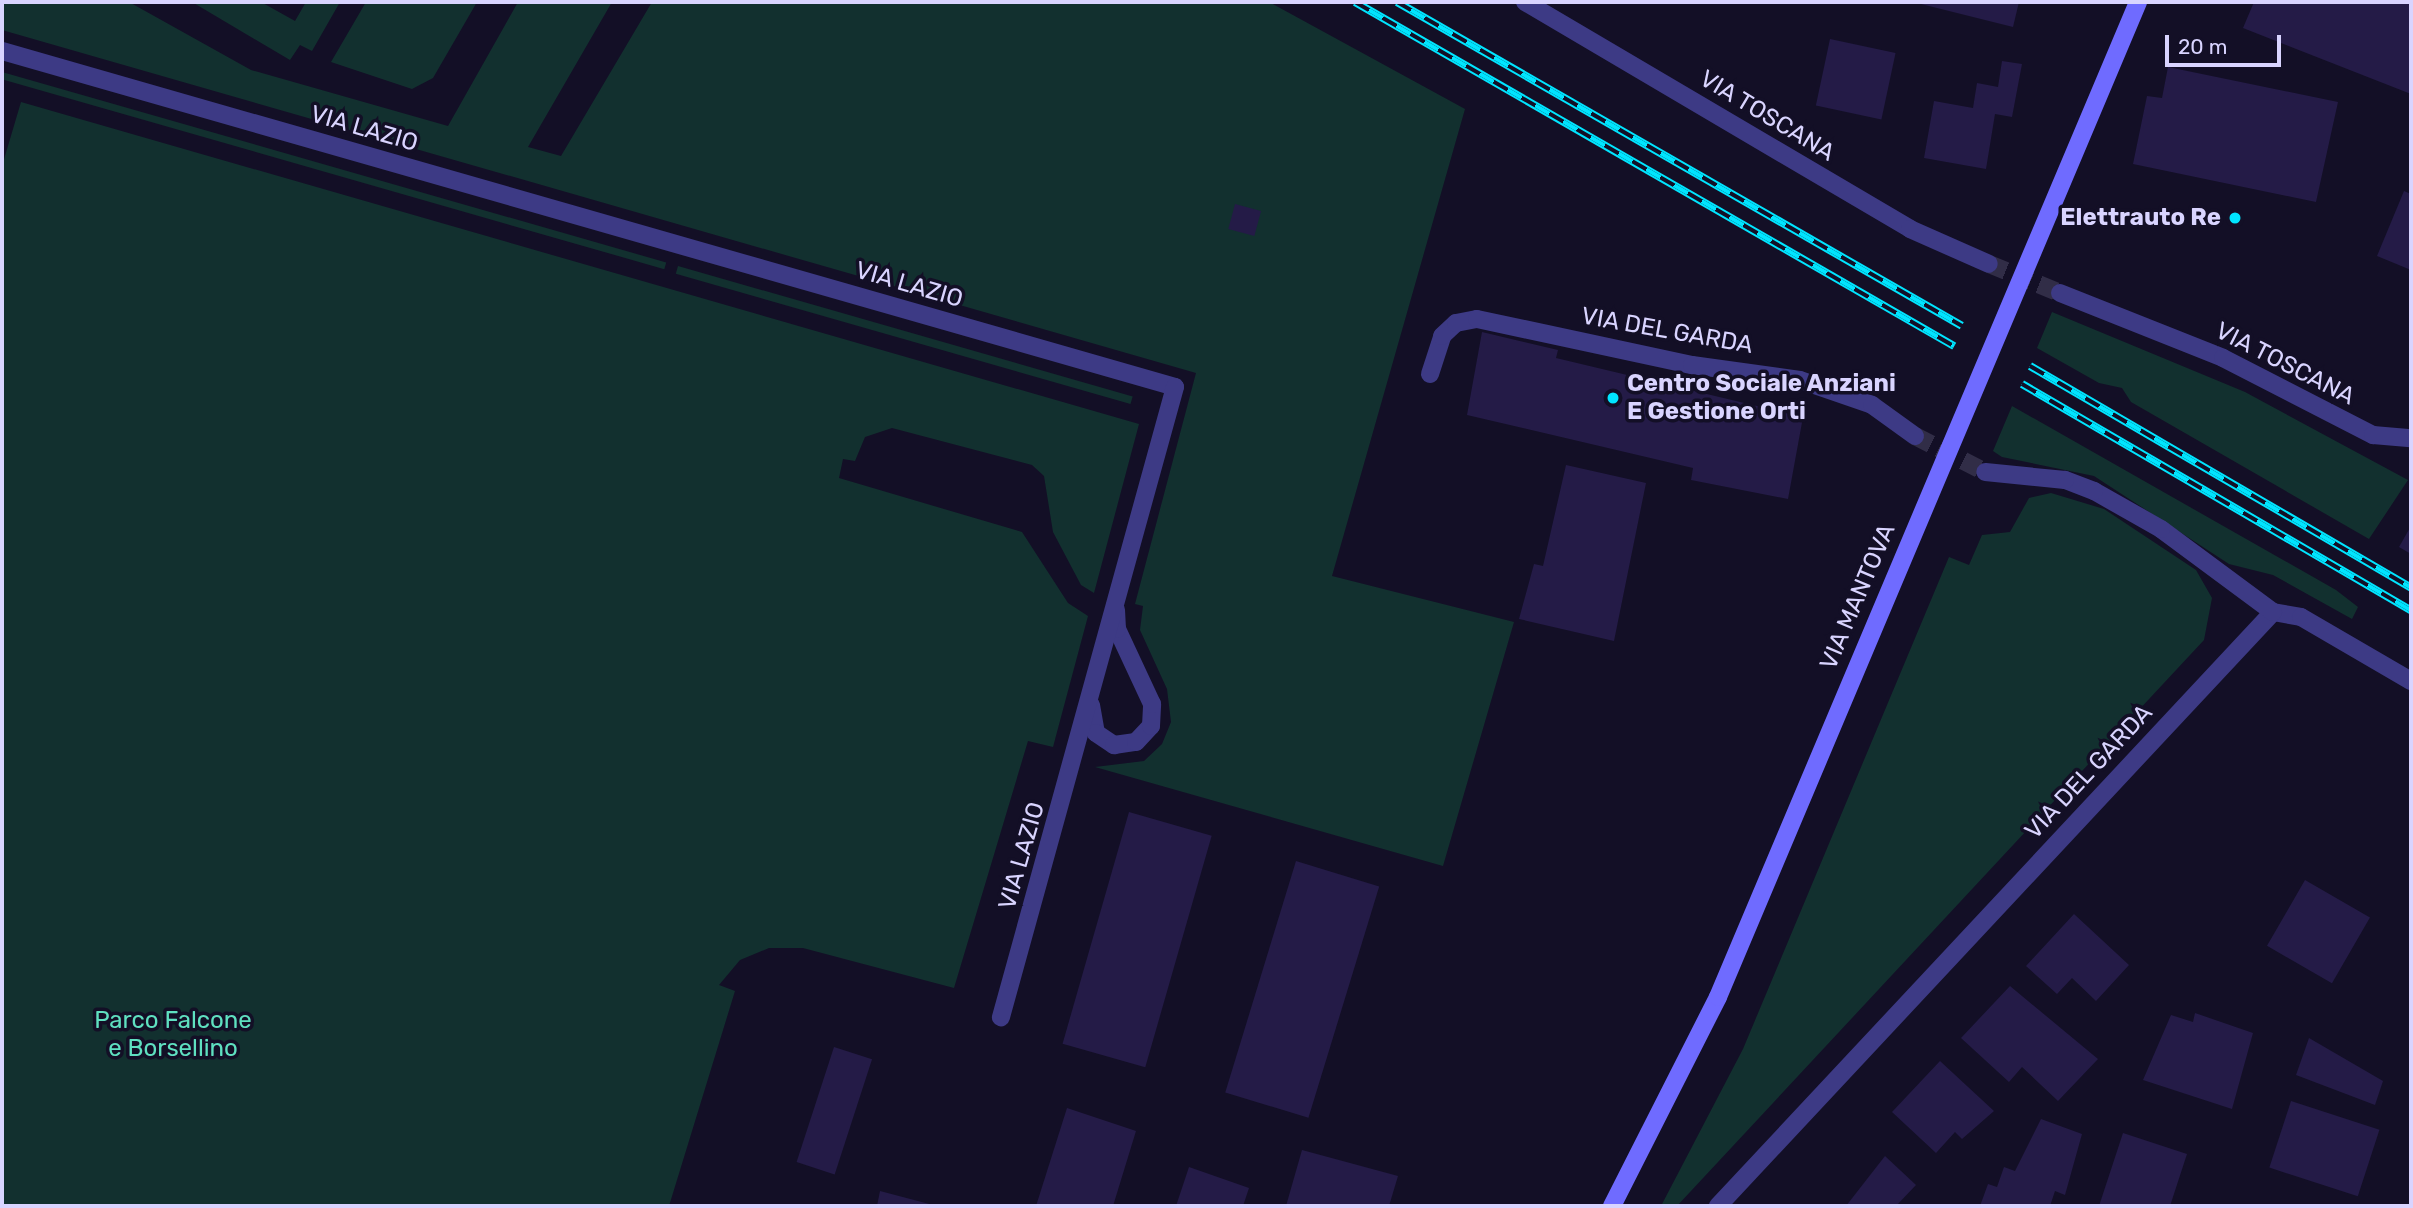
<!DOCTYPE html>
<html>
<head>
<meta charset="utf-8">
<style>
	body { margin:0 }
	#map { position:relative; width:2413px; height:1208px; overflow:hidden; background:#130f26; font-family:Rubik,sans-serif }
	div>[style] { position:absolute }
	.green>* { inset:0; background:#12302f; transform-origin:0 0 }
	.building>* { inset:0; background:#241b47; transform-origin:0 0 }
	.street-tunnel>* { height:18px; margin-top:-9px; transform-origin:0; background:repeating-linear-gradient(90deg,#312d47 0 18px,transparent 0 27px) }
	.lane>* { height:18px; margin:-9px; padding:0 9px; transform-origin:9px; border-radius:9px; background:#3d3a85 }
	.street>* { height:18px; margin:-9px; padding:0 9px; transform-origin:9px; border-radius:9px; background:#3d3a85 }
	.secondary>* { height:18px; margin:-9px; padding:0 9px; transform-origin:9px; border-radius:9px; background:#6f6bff }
	.rail>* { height:8px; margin-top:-4px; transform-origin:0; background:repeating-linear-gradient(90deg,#130f26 0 16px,#00e5ff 0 32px); box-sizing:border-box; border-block:2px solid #00e5ff }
	.dots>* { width:19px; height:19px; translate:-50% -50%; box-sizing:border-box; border:4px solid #130f26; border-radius:50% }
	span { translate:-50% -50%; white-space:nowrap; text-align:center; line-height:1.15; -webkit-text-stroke:7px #130f26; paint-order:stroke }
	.street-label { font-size:24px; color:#d9d4ff }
	.poi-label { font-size:24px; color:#d9d4ff; font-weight:700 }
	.right { translate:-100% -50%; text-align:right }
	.left { translate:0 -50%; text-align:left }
	.park-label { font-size:24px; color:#5fe0c0 }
	.frame { position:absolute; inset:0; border:4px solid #d9d4ff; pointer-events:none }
	.scale { position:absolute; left:2165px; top:35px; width:116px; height:32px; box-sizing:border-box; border:4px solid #d9d4ff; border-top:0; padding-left:9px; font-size:21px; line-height:24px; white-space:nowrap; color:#d9d4ff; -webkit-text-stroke:5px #130f26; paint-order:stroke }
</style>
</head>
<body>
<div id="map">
	<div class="green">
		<i style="clip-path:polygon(2px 2px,129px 2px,251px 70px,448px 126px,518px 2px,612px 2px,528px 147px,561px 156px,652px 2px,1269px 2px,1465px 109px,1332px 576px,1514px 622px,1443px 866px,1095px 767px,1144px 761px,1162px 744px,1171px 722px,1167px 689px,1140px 630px,1143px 606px,1135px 604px,1196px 373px,2px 30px)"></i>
		<i style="clip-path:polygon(192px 2px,261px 2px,295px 21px,306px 2px,340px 2px,312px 51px,300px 45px,290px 60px)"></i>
		<i style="clip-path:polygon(366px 2px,477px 2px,433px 78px,412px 89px,331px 62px)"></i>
		<i style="left:2px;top:72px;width:691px;height:7px;rotate:16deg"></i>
		<i style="clip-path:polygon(21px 102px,1139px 424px,1094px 593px,1081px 585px,1053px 532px,1044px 476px,1032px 465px,892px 428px,865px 437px,855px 461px,843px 459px,839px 478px,1022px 532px,1068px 603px,1088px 616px,1053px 747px,1028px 741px,954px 988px,803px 948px,769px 948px,740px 960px,719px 985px,735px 991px,669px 1206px,2px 1206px,2px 166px)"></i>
		<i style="left:678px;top:266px;width:473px;height:8px;rotate:16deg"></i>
		<i style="clip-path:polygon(2052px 312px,2245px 392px,2408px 480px,2369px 539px,2131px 402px,2122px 388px,2099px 383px,2037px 348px)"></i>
		<i style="clip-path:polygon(2012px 406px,2336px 590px,2358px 607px,2352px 619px,2273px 575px,2229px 564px,2094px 476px,2002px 457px,1993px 451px)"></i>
		<i style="clip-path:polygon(2051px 493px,2104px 509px,2196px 570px,2212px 598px,2204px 640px,1677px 1206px,1661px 1206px,1743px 1049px,1949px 557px,1969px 565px,1982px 535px,2010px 532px,2029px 498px)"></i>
	</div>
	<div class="building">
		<i style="clip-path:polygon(1913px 2px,2019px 2px,2013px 27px)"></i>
		<i style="clip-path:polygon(2254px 2px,2411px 2px,2411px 94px,2243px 28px)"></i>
		<i style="left:1830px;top:39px;width:67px;height:68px;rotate:12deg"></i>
		<i style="clip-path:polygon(2002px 61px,2022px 64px,2012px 117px,1995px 114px,1986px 169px,1924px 158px,1934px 101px,1973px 108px,1977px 83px,1998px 87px)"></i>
		<i style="clip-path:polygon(2168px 67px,2338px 102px,2316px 202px,2133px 164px,2147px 96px,2162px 98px)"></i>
		<i style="clip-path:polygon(2404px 191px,2411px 194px,2411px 270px,2377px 256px)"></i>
		<i style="left:1235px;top:204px;width:27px;height:26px;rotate:15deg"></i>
		<i style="clip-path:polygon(1482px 332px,1558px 350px,1556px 358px,1803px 417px,1788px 499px,1691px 480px,1693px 468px,1467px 415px)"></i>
		<i style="clip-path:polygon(1566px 465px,1646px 483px,1614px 641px,1519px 619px,1534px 564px,1543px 566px)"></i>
		<i style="clip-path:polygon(2411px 526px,2411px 554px,2399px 547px)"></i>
		<i style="left:1129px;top:812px;width:86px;height:241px;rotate:16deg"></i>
		<i style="left:1296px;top:861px;width:87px;height:242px;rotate:17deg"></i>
		<i style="left:2305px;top:880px;width:75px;height:76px;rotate:30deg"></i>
		<i style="clip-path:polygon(2074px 914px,2129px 965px,2096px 1001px,2072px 978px,2057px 994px,2026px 966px)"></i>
		<i style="clip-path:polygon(2010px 986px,2098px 1059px,2058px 1101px,2022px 1067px,2009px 1082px,1961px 1038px)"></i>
		<i style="clip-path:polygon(2195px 1013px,2253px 1033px,2232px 1109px,2143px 1080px,2171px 1015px,2193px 1022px)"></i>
		<i style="clip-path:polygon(2309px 1038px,2383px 1081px,2375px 1105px,2296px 1075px)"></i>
		<i style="left:834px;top:1047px;width:40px;height:121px;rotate:18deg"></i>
		<i style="clip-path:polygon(1940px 1061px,1994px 1111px,1962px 1139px,1955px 1132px,1936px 1153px,1892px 1112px)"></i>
		<i style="left:2291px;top:1101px;width:93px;height:70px;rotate:18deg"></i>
		<i style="clip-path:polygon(1067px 1108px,1136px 1131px,1113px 1206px,1036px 1206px)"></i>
		<i style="clip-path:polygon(2041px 1119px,2082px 1134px,2065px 1195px,2055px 1191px,2050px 1206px,1980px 1206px,1988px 1184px,1997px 1187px,2004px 1167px,2015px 1171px)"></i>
		<i style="clip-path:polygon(2123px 1133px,2187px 1154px,2170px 1206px,2099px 1206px)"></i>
		<i style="clip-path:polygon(1302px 1150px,1398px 1176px,1389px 1206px,1286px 1206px)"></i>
		<i style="clip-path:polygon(1885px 1156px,1916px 1185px,1896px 1206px,1846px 1206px)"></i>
		<i style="clip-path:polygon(1189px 1167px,1249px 1188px,1243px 1206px,1176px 1206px)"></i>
		<i style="clip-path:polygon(880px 1191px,933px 1205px,933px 1206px,877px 1206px)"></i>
	</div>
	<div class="street-tunnel">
		<i style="left:1989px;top:264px;width:77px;rotate:22.2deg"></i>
		<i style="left:1915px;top:436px;width:79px;rotate:27.2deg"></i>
	</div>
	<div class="lane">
		<i style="left:2273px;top:612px;width:28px;rotate:10deg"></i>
		<i style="left:2301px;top:617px;width:127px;rotate:30.2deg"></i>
		<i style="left:1091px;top:705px;width:28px;rotate:80deg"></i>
		<i style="left:1096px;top:733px;width:22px;rotate:34deg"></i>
		<i style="left:1114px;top:745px;width:22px;rotate:-8deg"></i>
		<i style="left:1136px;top:742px;width:22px;rotate:-47deg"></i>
		<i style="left:1151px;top:726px;width:22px;rotate:-87deg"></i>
		<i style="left:1152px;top:704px;width:83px;rotate:-115deg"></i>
		<i style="left:1117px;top:629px;width:19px;rotate:-93deg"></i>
	</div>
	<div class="street">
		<i style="left:1525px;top:2px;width:447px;rotate:30.5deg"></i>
		<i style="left:1910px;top:229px;width:86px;rotate:23.9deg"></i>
		<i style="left:2px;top:51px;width:1220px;rotate:15.98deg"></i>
		<i style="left:1175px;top:387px;width:654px;rotate:105.44deg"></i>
		<i style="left:2060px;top:293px;width:175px;rotate:21.7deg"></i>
		<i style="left:2223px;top:358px;width:169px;rotate:27.2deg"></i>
		<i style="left:2373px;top:435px;width:38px;rotate:5deg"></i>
		<i style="left:1430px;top:374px;width:40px;rotate:-72deg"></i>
		<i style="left:1442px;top:336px;width:19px;rotate:-43deg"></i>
		<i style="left:1456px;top:323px;width:21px;rotate:-11deg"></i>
		<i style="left:1477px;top:319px;width:220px;rotate:12.1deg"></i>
		<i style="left:1692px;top:365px;width:109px;rotate:7.9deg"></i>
		<i style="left:1800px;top:380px;width:76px;rotate:19.1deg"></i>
		<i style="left:1872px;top:405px;width:53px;rotate:35.8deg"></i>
		<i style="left:1718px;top:1206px;width:813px;rotate:-46.94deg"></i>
		<i style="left:2273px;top:612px;width:139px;rotate:-143.5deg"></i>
		<i style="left:2161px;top:529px;width:77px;rotate:-150.4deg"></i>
		<i style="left:2094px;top:491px;width:31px;rotate:-159deg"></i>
		<i style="left:2065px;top:480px;width:80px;rotate:-174.3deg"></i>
	</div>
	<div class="secondary">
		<i style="left:1612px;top:1206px;width:234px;rotate:-63.1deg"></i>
		<i style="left:1718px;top:997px;width:1080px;rotate:-67.11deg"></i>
	</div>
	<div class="rail">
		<i style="left:1355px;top:2px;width:691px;rotate:29.87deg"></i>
		<i style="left:1397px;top:2px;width:651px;rotate:29.83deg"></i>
		<i style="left:2030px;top:366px;width:441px;rotate:30.2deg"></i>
		<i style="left:2022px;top:384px;width:450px;rotate:30.2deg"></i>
	</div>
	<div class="dots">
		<i style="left:2235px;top:218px;background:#00e5ff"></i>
		<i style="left:1613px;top:398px;background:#00e5ff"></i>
	</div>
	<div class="street-label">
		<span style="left:1767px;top:116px;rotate:31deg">VIA TOSCANA</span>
		<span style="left:364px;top:129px;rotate:16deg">VIA LAZIO</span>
		<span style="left:909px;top:285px;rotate:16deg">VIA LAZIO</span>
		<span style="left:1667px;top:331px;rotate:10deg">VIA DEL GARDA</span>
		<span style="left:2285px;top:364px;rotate:27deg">VIA TOSCANA</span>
		<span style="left:1858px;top:597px;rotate:-67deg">VIA MANTOVA</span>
		<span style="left:2089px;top:772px;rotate:-47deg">VIA DEL GARDA</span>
		<span style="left:1022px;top:856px;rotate:-74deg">VIA LAZIO</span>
	</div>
	<div class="poi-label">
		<span class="right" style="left:2221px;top:218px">Elettrauto Re</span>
		<span class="left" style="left:1627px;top:398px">Centro Sociale Anziani<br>E Gestione Orti</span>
	</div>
	<div class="park-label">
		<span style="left:173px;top:1035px">Parco Falcone<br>e Borsellino</span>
	</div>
	<div class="frame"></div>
	<div class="scale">20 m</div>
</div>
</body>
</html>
